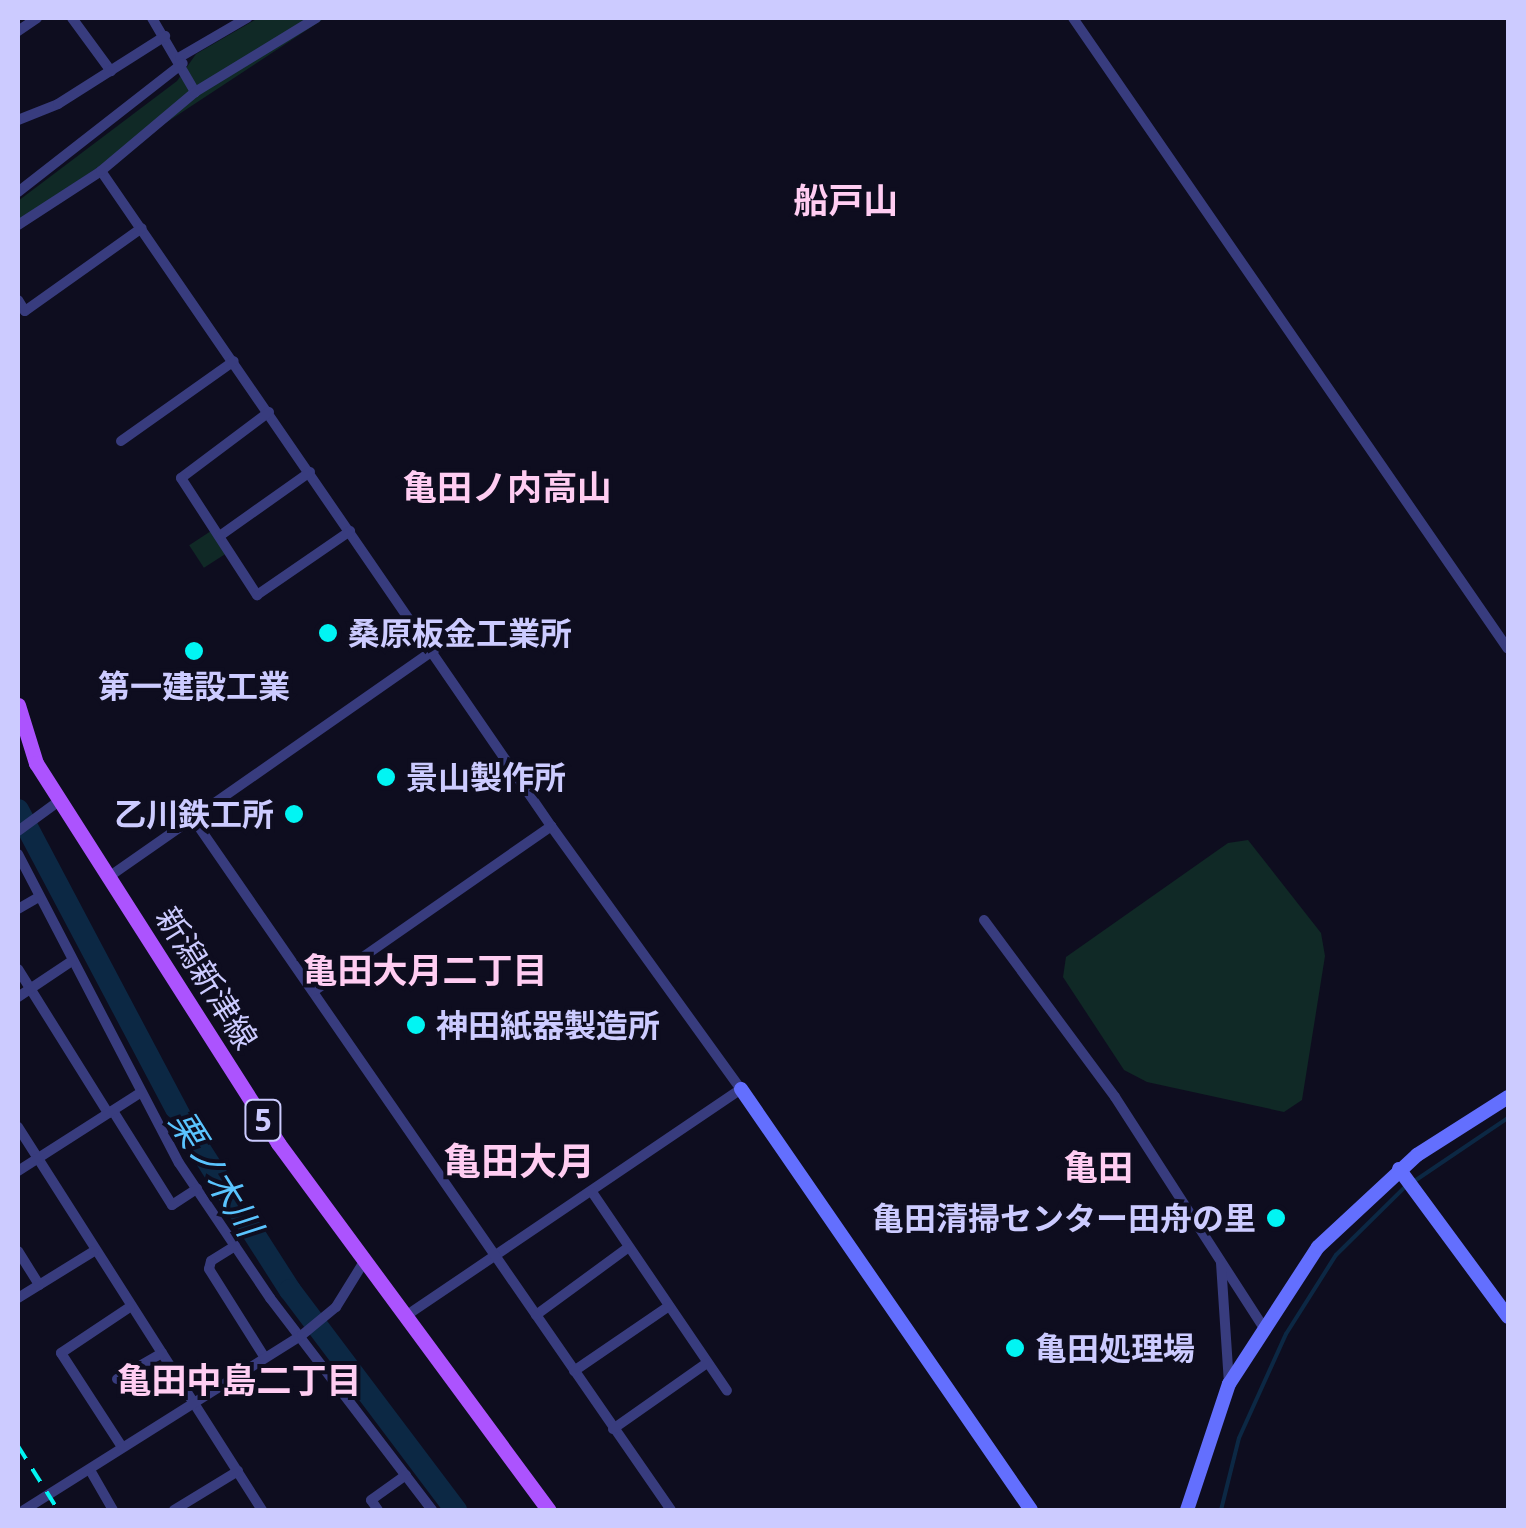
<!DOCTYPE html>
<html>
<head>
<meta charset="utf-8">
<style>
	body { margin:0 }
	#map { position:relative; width:1526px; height:1528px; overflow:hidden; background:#0e0d1f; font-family:"Noto Sans","Noto Sans JP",sans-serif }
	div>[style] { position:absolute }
	.green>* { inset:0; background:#102926; transform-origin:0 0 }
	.stream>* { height:4px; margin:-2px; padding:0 2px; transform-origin:2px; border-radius:2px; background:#0c2844 }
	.river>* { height:22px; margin:-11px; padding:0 11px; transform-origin:11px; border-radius:11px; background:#0c2844 }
	.street>* { height:10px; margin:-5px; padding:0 5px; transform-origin:5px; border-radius:5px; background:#383c7e }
	.secondary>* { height:14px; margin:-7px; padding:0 7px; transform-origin:7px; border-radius:7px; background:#636ffe }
	.primary>* { height:15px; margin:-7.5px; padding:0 7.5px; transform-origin:7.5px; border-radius:7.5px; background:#ac53fe }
	.rail>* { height:4px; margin-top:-2px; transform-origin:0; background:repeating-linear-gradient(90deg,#01f5f3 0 15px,transparent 0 27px) }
	.dots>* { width:28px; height:28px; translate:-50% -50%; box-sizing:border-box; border:5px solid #0e0d1f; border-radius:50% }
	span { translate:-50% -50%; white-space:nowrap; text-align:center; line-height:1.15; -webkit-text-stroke:8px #0e0d1f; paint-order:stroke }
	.shield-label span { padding:2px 8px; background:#0e0d1f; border:2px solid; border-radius:8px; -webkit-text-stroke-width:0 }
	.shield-label { font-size:30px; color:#cccbff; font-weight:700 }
	.poi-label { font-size:32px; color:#cccbff; font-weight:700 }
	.left { translate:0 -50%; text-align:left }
	.right { translate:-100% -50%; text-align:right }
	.street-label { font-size:32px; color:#cccbff }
	.neighbourhood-label { font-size:35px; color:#ffcdf2; font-weight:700 }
	.water-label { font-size:35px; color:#5ac4fe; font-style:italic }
	.quarter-label { font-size:38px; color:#ffcdf2; font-weight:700 }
	.frame { position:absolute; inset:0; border:20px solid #cccbff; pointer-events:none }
</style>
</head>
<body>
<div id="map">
	<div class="green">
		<i style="clip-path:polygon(258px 18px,325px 18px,18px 220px,18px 201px,177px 81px,196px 54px)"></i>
		<i style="left:211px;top:531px;width:27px;height:26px;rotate:57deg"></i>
		<i style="clip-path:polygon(1248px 840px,1321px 933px,1325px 956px,1302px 1100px,1284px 1112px,1147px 1082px,1124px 1070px,1063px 977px,1066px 957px,1228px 843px)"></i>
	</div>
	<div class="stream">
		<i style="left:1413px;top:1182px;width:115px;rotate:-34deg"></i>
		<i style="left:1221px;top:1510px;width:74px;rotate:-76deg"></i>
		<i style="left:1239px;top:1438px;width:114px;rotate:-65.7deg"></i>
		<i style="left:1286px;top:1334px;width:93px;rotate:-57.7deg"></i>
		<i style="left:1336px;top:1255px;width:97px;rotate:-44.6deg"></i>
	</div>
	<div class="river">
		<i style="left:18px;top:810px;width:357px;rotate:62.1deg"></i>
		<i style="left:185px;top:1126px;width:195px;rotate:57.4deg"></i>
		<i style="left:290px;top:1290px;width:276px;rotate:53deg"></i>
	</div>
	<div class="street">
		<i style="left:72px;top:18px;width:66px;rotate:53.7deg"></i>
		<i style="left:152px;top:18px;width:86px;rotate:59.8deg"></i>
		<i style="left:1073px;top:18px;width:766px;rotate:55.42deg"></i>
		<i style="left:18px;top:31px;width:23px;rotate:-34deg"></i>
		<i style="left:180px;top:57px;width:78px;rotate:-30.2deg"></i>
		<i style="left:18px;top:120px;width:43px;rotate:-21.8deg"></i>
		<i style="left:58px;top:104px;width:127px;rotate:-32.4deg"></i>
		<i style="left:101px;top:171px;width:795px;rotate:55.51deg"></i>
		<i style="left:551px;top:826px;width:324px;rotate:54.2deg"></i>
		<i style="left:741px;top:1089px;width:403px;rotate:145.9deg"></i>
		<i style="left:18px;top:192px;width:209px;rotate:-38deg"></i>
		<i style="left:18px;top:225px;width:99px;rotate:-33deg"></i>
		<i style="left:101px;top:171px;width:123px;rotate:-40deg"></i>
		<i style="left:195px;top:92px;width:142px;rotate:-31.4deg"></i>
		<i style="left:18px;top:300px;width:13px;rotate:58deg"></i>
		<i style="left:25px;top:311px;width:143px;rotate:-35.4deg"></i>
		<i style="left:269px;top:412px;width:110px;rotate:143.1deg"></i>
		<i style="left:181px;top:478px;width:140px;rotate:57deg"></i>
		<i style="left:257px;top:595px;width:113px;rotate:-34.5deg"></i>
		<i style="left:121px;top:441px;width:138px;rotate:-35.3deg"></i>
		<i style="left:221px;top:535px;width:109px;rotate:-35.3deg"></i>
		<i style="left:192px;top:817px;width:842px;rotate:55.35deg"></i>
		<i style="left:18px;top:831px;width:51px;rotate:-36.2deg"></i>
		<i style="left:18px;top:854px;width:348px;rotate:62.5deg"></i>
		<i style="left:179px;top:1163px;width:163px;rotate:56deg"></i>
		<i style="left:270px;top:1298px;width:267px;rotate:52.6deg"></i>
		<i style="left:110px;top:876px;width:396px;rotate:-34.9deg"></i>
		<i style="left:18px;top:909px;width:24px;rotate:-30deg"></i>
		<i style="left:984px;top:920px;width:220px;rotate:53.5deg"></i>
		<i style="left:1115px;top:1097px;width:271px;rotate:57.2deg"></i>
		<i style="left:18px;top:969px;width:170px;rotate:58deg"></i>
		<i style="left:314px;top:991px;width:289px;rotate:-34.8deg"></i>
		<i style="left:18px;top:997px;width:65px;rotate:-33.7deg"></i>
		<i style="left:113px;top:1111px;width:111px;rotate:57.9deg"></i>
		<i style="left:172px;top:1205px;width:30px;rotate:-33deg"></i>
		<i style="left:18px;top:1127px;width:454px;rotate:57.5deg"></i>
		<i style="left:18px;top:1171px;width:145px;rotate:-32.6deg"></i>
		<i style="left:592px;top:1192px;width:240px;rotate:55.8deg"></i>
		<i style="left:235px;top:1246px;width:28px;rotate:148deg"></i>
		<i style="left:211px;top:1261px;width:8px;rotate:104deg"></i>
		<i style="left:209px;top:1269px;width:105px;rotate:57.8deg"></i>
		<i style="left:18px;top:1251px;width:40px;rotate:58deg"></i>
		<i style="left:1221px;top:1263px;width:121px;rotate:86.2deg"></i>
		<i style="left:18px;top:1298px;width:89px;rotate:-31.7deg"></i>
		<i style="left:536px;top:1315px;width:115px;rotate:-36.2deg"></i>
		<i style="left:574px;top:1371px;width:115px;rotate:-34.4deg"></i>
		<i style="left:117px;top:1379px;width:52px;rotate:-30deg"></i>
		<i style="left:613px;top:1429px;width:115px;rotate:-35.1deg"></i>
		<i style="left:122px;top:1447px;width:112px;rotate:-123deg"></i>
		<i style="left:61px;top:1353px;width:83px;rotate:-33.7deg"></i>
		<i style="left:90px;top:1470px;width:46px;rotate:60.1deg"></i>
		<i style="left:24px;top:1510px;width:328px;rotate:-32.2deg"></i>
		<i style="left:302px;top:1335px;width:44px;rotate:-39.5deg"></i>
		<i style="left:336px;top:1307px;width:55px;rotate:-58.3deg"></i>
		<i style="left:174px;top:1510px;width:75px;rotate:-31.4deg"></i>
		<i style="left:378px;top:1510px;width:12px;rotate:-125deg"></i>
		<i style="left:371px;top:1500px;width:43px;rotate:-35.5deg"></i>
	</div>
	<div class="secondary">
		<i style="left:741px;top:1089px;width:511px;rotate:55.44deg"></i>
		<i style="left:1399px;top:1169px;width:184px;rotate:53.6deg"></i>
		<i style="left:1187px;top:1510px;width:133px;rotate:-71.6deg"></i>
		<i style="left:1229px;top:1384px;width:163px;rotate:-57deg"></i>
		<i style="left:1318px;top:1247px;width:135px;rotate:-42.9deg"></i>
		<i style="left:1417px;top:1155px;width:108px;rotate:-32.5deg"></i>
	</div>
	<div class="primary">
		<i style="left:18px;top:705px;width:61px;rotate:72.8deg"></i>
		<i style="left:36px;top:763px;width:451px;rotate:57.5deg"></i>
		<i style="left:278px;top:1143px;width:456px;rotate:53.6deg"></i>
	</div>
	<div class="rail">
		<i style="left:18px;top:1446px;width:75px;rotate:58deg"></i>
	</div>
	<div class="dots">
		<i style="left:328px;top:633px;background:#01f5f3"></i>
		<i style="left:194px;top:651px;background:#01f5f3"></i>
		<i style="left:386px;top:777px;background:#01f5f3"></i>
		<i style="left:294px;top:814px;background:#01f5f3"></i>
		<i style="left:416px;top:1025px;background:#01f5f3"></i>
		<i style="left:1276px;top:1218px;background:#01f5f3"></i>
		<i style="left:1015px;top:1348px;background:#01f5f3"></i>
	</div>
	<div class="shield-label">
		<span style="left:263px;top:1120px">5</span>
	</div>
	<div class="poi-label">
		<span class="left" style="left:348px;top:633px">桑原板金工業所</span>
		<span style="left:194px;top:686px">第一建設工業</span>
		<span class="left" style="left:406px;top:777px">景山製作所</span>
		<span class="right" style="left:274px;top:814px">乙川鉄工所</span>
		<span class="left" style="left:436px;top:1025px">神田紙器製造所</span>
		<span class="right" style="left:1256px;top:1218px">亀田清掃センター田舟の里</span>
		<span class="left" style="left:1035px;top:1348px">亀田処理場</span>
	</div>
	<div class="street-label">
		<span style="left:207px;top:978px;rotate:58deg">新潟新津線</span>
	</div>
	<div class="neighbourhood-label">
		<span style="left:846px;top:200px">船戸山</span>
		<span style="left:507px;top:487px">亀田ノ内高山</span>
		<span style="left:425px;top:970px">亀田大月二丁目</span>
		<span style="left:1098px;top:1167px">亀田</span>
		<span style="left:239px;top:1380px">亀田中島二丁目</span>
	</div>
	<div class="water-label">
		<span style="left:216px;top:1173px;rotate:58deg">栗ノ木川</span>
	</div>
	<div class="quarter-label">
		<span style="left:519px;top:1161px">亀田大月</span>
	</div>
	<div class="frame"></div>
</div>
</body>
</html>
